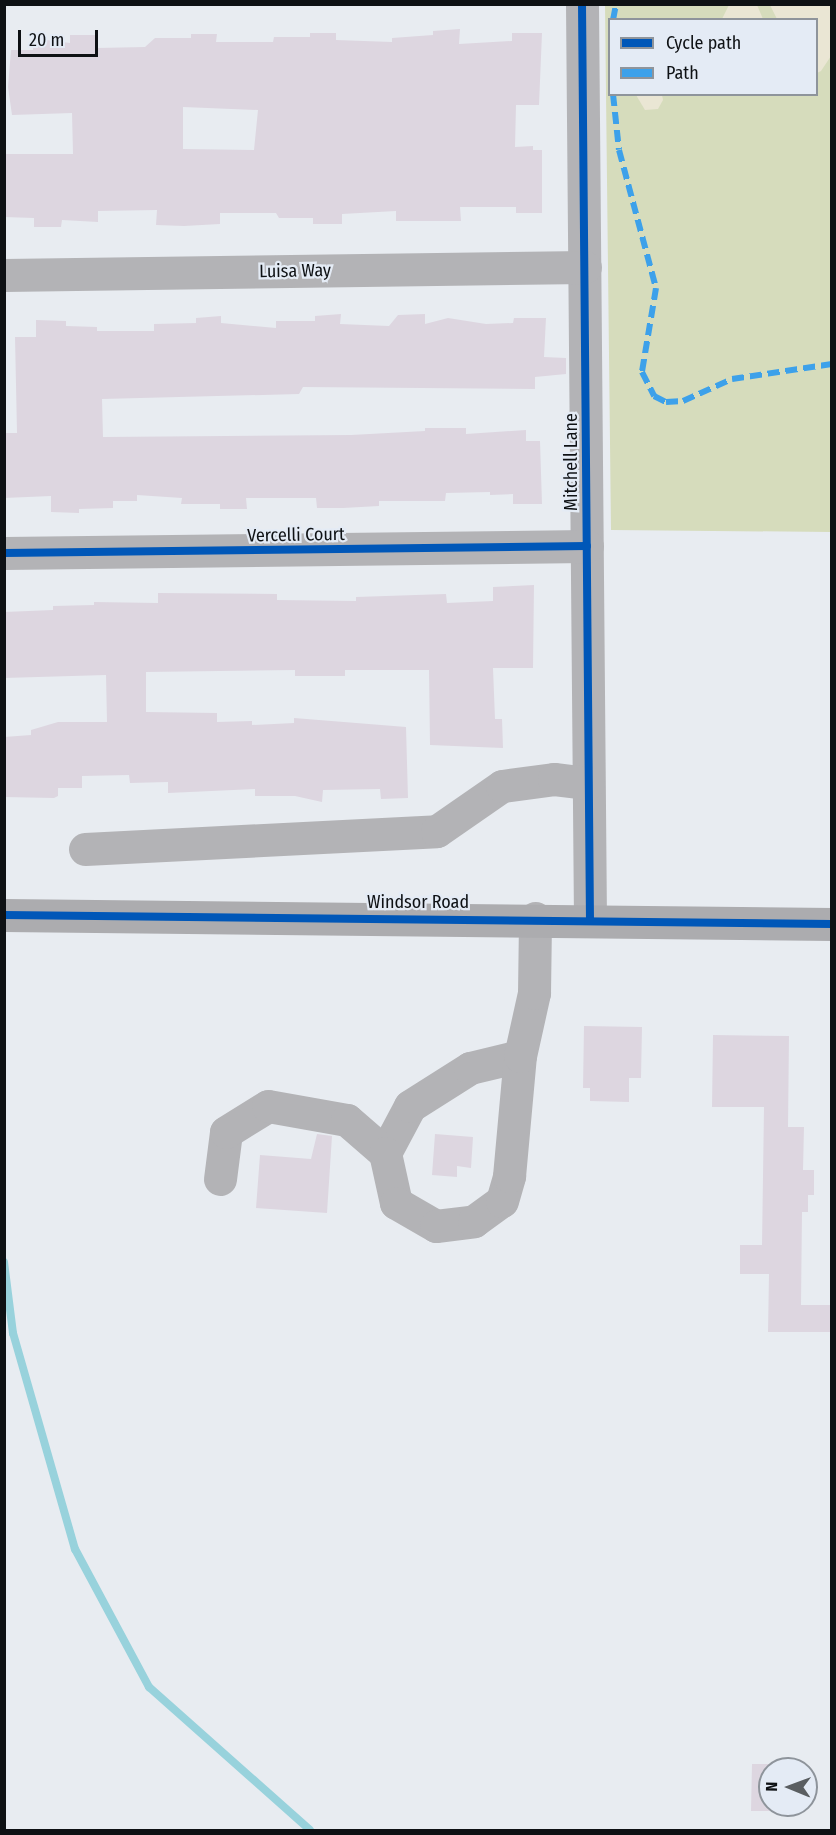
<!DOCTYPE html>
<html>
<head>
<meta charset="utf-8">
<style>
	body { margin:0 }
	#map { position:relative; width:836px; height:1835px; overflow:hidden; background:#e8ecf1; font-family:"Fira Sans Condensed",sans-serif }
	div>[style] { position:absolute }
	.green>* { inset:0; background:#d6dcbc }
	.sand>* { inset:0; background:#eae6d4 }
	.stream>* { height:8px; margin:-4px; padding:0 4px; transform-origin:4px; border-radius:4px; background:#98d2dc }
	.building>* { inset:0; background:#ddd6e0 }
	.minor>* { height:33px; margin:-16.5px; padding:0 16.5px; transform-origin:16.5px; border-radius:16.5px; background:#b3b3b6 }
	.major>* { height:33px; margin:-16.5px; padding:0 16.5px; transform-origin:16.5px; border-radius:16.5px; background:#acacaf }
	.quiet>* { height:6px; margin-top:-3px; transform-origin:0; background:repeating-linear-gradient(90deg,#3da1ea 0 12px,transparent 0 18px) }
	.cycleway>* { height:8px; margin:-4px; padding:0 4px; transform-origin:4px; border-radius:4px; background:#0057b8 }
	span { translate:-50% -50%; white-space:nowrap; text-align:center; line-height:1.15; -webkit-text-stroke:4.5px #e4ebf5; paint-order:stroke }
	.street-label { font-size:18px; color:#0e1114 }
	.frame { position:absolute; inset:0; border:6px solid #0e1114; pointer-events:none }
	.legend { position:absolute; left:608px; top:18px; width:210px; height:78px; box-sizing:border-box; background:#e4ebf5; border:2px solid #8e949b; margin:0; padding:8px 10px; list-style:none; font-size:18px; color:#0e1114 }
	.legend li { display:flex; align-items:center; gap:12px; height:30px }
	.legend b { width:30px; border:2px solid #8e949b }
	.north { position:absolute; left:758px; top:1757px; width:60px; height:60px; box-sizing:border-box; background:#e4ebf5; border:2px solid #8e949b; border-radius:50%; rotate:271deg; font-size:16px; font-weight:700; line-height:24px; text-align:center; color:#0e1114 }
	.north::after { content:''; display:block; margin:auto; width:21px; height:27px; background:#5a5e61; clip-path:polygon(50% 0,100% 100%,50% 72%,0 100%) }
	.scale { position:absolute; left:18px; top:30px; width:80px; height:27px; box-sizing:border-box; border:3px solid #0e1114; border-top:0; padding-left:8px; font-size:18px; line-height:21px; white-space:nowrap; color:#0e1114; -webkit-text-stroke:4px #e4ebf5; paint-order:stroke }
</style>
</head>
<body>
<div id="map">
	<div class="green">
		<i style="clip-path:polygon(evenodd,605px 5px,831px 5px,831px 532px,611px 530px,605px 5px,610px 20px,816px 20px,816px 94px,610px 94px,610px 20px)"></i>
	</div>
	<div class="sand">
		<i style="clip-path:polygon(729px 5px,757px 5px,763px 19px,722px 19px)"></i>
		<i style="clip-path:polygon(770px 5px,831px 5px,831px 56px,821px 71px,817px 73px,816px 20px,777px 19px)"></i>
		<i style="clip-path:polygon(636px 95px,662px 95px,663px 100px,658px 109px,645px 110px)"></i>
	</div>
	<div class="stream">
		<i style="left:4px;top:1262px;width:72px;rotate:82.8deg"></i>
		<i style="left:13px;top:1333px;width:225px;rotate:74deg"></i>
		<i style="left:75px;top:1549px;width:157px;rotate:61.8deg"></i>
		<i style="left:149px;top:1687px;width:215px;rotate:41.6deg"></i>
	</div>
	<div class="building">
		<i style="clip-path:polygon(evenodd,460px 29px,459px 44px,512px 41px,512px 33px,542px 33px,539px 105px,516px 105px,515px 147px,533px 146px,533px 150px,542px 150px,542px 213px,516px 213px,516px 207px,460px 207px,461px 221px,396px 221px,396px 211px,342px 214px,342px 224px,313px 224px,313px 218px,279px 218px,276px 213px,220px 213px,220px 224px,184px 226px,156px 225px,157px 210px,98px 211px,98px 222px,62px 220px,61px 227px,34px 227px,34px 218px,4px 217px,4px 154px,73px 154px,72px 113px,12px 115px,8px 87px,11px 50px,33px 50px,33px 43px,47px 40px,70px 43px,70px 35px,96px 35px,97px 48px,145px 47px,155px 38px,191px 38px,191px 34px,217px 34px,216px 42px,273px 42px,274px 37px,310px 37px,310px 33px,336px 33px,336px 40px,392px 42px,392px 38px,433px 35px,433px 31px,460px 29px,183px 107px,258px 110px,254px 150px,183px 149px,183px 107px)"></i>
		<i style="clip-path:polygon(341px 314px,340px 324px,389px 326px,398px 315px,425px 314px,425px 324px,448px 318px,486px 324px,513px 323px,514px 318px,546px 318px,544px 357px,566px 358px,566px 374px,535px 377px,535px 389px,303px 387px,299px 394px,102px 399px,103px 437px,351px 435px,425px 431px,425px 428px,466px 428px,466px 434px,526px 430px,526px 441px,540px 441px,542px 504px,513px 504px,513px 494px,490px 495px,490px 492px,446px 493px,445px 501px,379px 501px,379px 506px,343px 508px,317px 508px,316px 498px,246px 498px,247px 509px,220px 509px,220px 504px,181px 504px,182px 498px,137px 495px,137px 501px,113px 501px,113px 508px,79px 509px,79px 513px,51px 512px,51px 496px,4px 498px,4px 433px,17px 433px,15px 337px,36px 337px,36px 320px,66px 321px,66px 326px,97px 327px,97px 331px,154px 331px,154px 324px,196px 323px,196px 318px,221px 316px,221px 323px,276px 328px,276px 321px,315px 321px,315px 316px)"></i>
		<i style="clip-path:polygon(534px 585px,533px 668px,493px 668px,495px 719px,502px 719px,503px 748px,430px 745px,429px 670px,345px 670px,345px 676px,295px 676px,295px 670px,146px 672px,146px 712px,217px 713px,217px 722px,252px 721px,252px 725px,294px 723px,294px 718px,406px 727px,408px 798px,381px 799px,380px 789px,323px 790px,322px 802px,295px 796px,255px 796px,255px 789px,168px 793px,168px 782px,130px 783px,129px 775px,82px 776px,82px 788px,58px 788px,58px 796px,54px 798px,4px 797px,4px 737px,31px 735px,31px 730px,58px 722px,107px 722px,106px 675px,4px 678px,4px 612px,53px 610px,53px 606px,94px 605px,94px 602px,158px 603px,158px 593px,277px 594px,277px 600px,356px 601px,356px 597px,446px 594px,447px 603px,493px 601px,493px 587px)"></i>
		<i style="clip-path:polygon(584px 1026px,642px 1027px,641px 1078px,629px 1078px,629px 1102px,590px 1101px,590px 1088px,583px 1088px)"></i>
		<i style="clip-path:polygon(713px 1035px,789px 1036px,788px 1127px,804px 1127px,803px 1170px,814px 1170px,814px 1195px,808px 1195px,808px 1212px,802px 1212px,801px 1305px,831px 1305px,831px 1332px,768px 1332px,769px 1274px,740px 1274px,740px 1245px,762px 1245px,764px 1107px,712px 1107px)"></i>
		<i style="clip-path:polygon(317px 1134px,332px 1136px,327px 1213px,256px 1208px,260px 1155px,311px 1159px)"></i>
		<i style="clip-path:polygon(435px 1134px,473px 1137px,471px 1168px,457px 1166px,457px 1177px,432px 1175px)"></i>
		<i style="clip-path:polygon(752px 1764px,793px 1764px,793px 1769px,770px 1769px,770px 1805px,792px 1805px,792px 1811px,751px 1811px)"></i>
	</div>
	<div class="minor">
		<i style="left:582px;top:4px;width:915px;rotate:89.5deg"></i>
		<i style="left:4px;top:275px;width:581px;rotate:-0.79deg"></i>
		<i style="left:4px;top:553px;width:583px;rotate:-0.69deg"></i>
		<i style="left:85px;top:849px;width:352px;rotate:-2.9deg"></i>
		<i style="left:437px;top:831px;width:79px;rotate:-34.7deg"></i>
		<i style="left:502px;top:786px;width:52px;rotate:-7.7deg"></i>
		<i style="left:554px;top:779px;width:34px;rotate:7deg"></i>
		<i style="left:385px;top:1153px;width:53px;rotate:-62deg"></i>
		<i style="left:410px;top:1106px;width:71px;rotate:-32.3deg"></i>
		<i style="left:470px;top:1068px;width:51px;rotate:-13.5deg"></i>
		<i style="left:220px;top:1179px;width:47px;rotate:-82.7deg"></i>
		<i style="left:226px;top:1132px;width:49px;rotate:-31.8deg"></i>
		<i style="left:268px;top:1106px;width:80px;rotate:10deg"></i>
		<i style="left:347px;top:1120px;width:50px;rotate:41deg"></i>
		<i style="left:385px;top:1153px;width:51px;rotate:77.6deg"></i>
		<i style="left:396px;top:1203px;width:46px;rotate:29.9deg"></i>
		<i style="left:436px;top:1226px;width:38px;rotate:-7deg"></i>
		<i style="left:474px;top:1221px;width:34px;rotate:-36deg"></i>
		<i style="left:502px;top:1201px;width:26px;rotate:-74deg"></i>
		<i style="left:509px;top:1176px;width:121px;rotate:-84.8deg"></i>
		<i style="left:520px;top:1056px;width:65px;rotate:-77.5deg"></i>
		<i style="left:534px;top:993px;width:75px;rotate:-89.2deg"></i>
	</div>
	<div class="major">
		<i style="left:4px;top:915px;width:828px;rotate:0.62deg"></i>
	</div>
	<div class="quiet">
		<i style="left:613px;top:20px;width:16px;rotate:-79deg"></i>
		<i style="left:613px;top:94px;width:56px;rotate:83.9deg"></i>
		<i style="left:619px;top:150px;width:143px;rotate:75deg"></i>
		<i style="left:656px;top:288px;width:85px;rotate:99.5deg"></i>
		<i style="left:642px;top:372px;width:27px;rotate:63deg"></i>
		<i style="left:654px;top:396px;width:13px;rotate:27deg"></i>
		<i style="left:666px;top:402px;width:17px;rotate:-3deg"></i>
		<i style="left:683px;top:401px;width:54px;rotate:-24.2deg"></i>
		<i style="left:732px;top:379px;width:101px;rotate:-8.5deg"></i>
	</div>
	<div class="cycleway">
		<i style="left:582px;top:4px;width:915px;rotate:89.5deg"></i>
		<i style="left:4px;top:553px;width:583px;rotate:-0.69deg"></i>
		<i style="left:4px;top:915px;width:828px;rotate:0.62deg"></i>
	</div>
	<div class="street-label">
		<span style="left:295px;top:271px;rotate:-1deg">Luisa Way</span>
		<span style="left:571px;top:462px;rotate:-90deg">Mitchell Lane</span>
		<span style="left:296px;top:535px;rotate:-1deg">Vercelli Court</span>
		<span style="left:418px;top:902px">Windsor Road</span>
	</div>
	<div class="frame"></div>
	<ul class="legend">
	<li><b style="height:8px;background:#0057b8"></b>Cycle path</li>
	<li><b style="height:8px;background:#3da1ea"></b>Path</li>
	</ul>
	<div class="north">N</div>
	<div class="scale">20 m</div>
</div>
</body>
</html>
